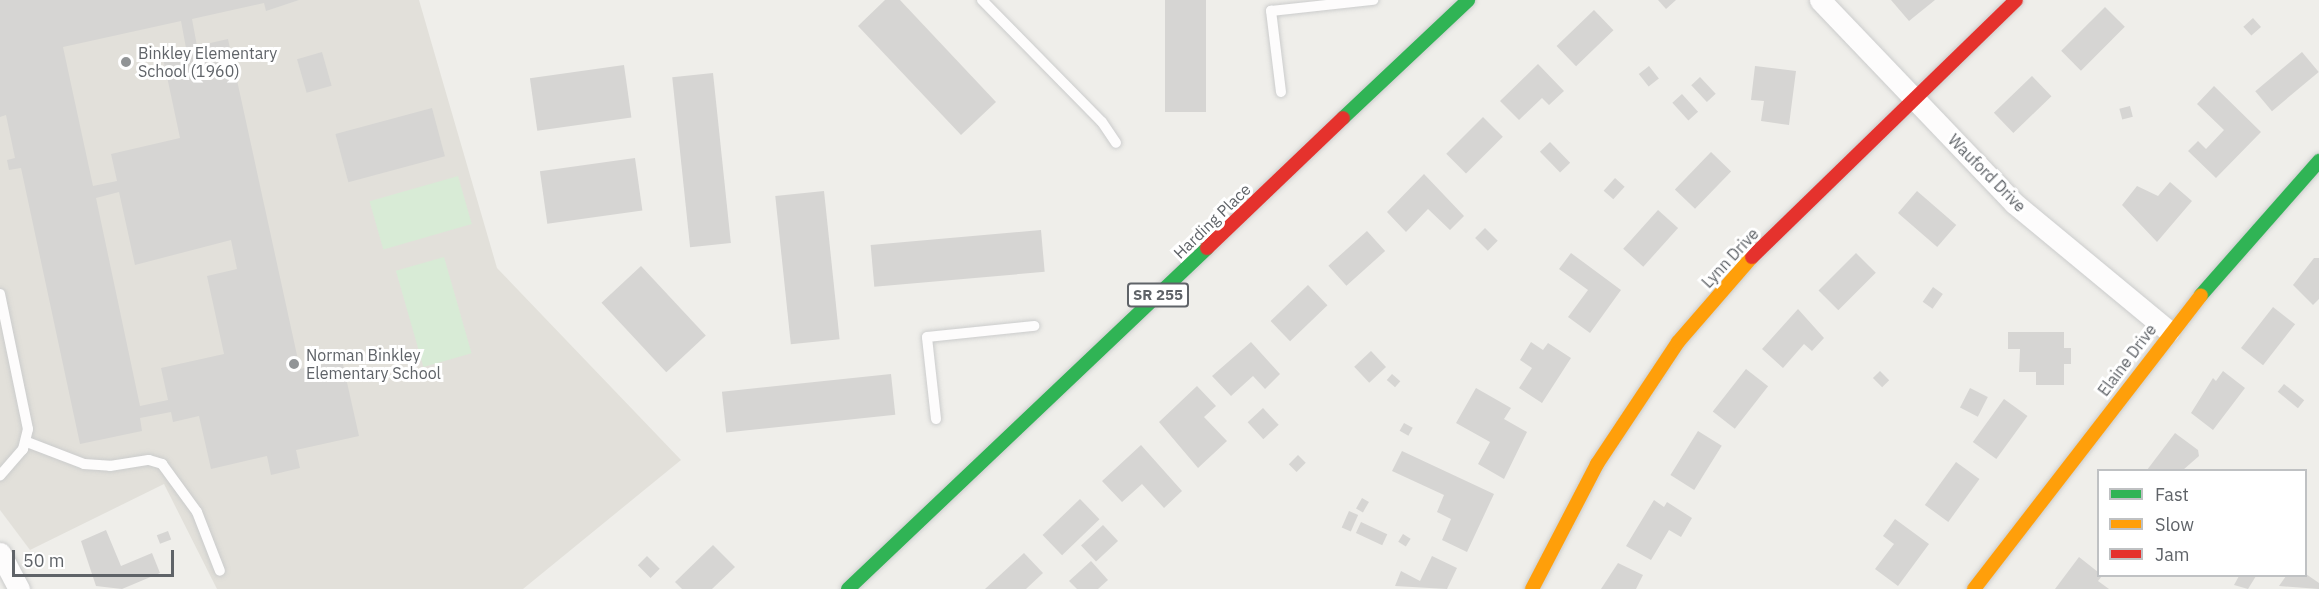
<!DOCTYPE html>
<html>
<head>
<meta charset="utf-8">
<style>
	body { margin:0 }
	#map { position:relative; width:2319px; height:589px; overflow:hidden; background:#efeeea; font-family:"IBM Plex Sans",sans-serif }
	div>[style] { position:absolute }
	.education>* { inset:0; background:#e2e0da }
	.green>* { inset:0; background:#d8ebd6; transform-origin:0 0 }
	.building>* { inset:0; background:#d6d5d3; transform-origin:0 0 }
	.roads { filter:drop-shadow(0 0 2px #cbcccc) drop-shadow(0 0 2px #cbcccc) }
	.lane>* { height:10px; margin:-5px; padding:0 5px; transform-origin:5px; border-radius:5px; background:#fdfcfc }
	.street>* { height:21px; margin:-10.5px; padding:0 10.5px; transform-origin:10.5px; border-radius:10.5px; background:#fdfcfc }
	.fast>* { height:14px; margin:-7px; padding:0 7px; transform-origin:7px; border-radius:7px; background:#30b455 }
	.slow>* { height:14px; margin:-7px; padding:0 7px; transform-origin:7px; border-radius:7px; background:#ff9f0a }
	.jam>* { height:14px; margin:-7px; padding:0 7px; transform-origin:7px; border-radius:7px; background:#e5322d }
	.dots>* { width:16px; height:16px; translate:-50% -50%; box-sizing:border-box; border:3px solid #fff; border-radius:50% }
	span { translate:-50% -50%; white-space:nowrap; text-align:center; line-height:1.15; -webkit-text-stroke:6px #fff; paint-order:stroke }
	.shield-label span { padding:2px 4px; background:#fff; border:2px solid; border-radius:4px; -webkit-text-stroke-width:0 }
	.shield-label { font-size:15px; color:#5f6368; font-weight:700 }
	.poi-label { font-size:16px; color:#5f6368 }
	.left { translate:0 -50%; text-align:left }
	.street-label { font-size:16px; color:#5f6368 }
	.legend { position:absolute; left:2097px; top:469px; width:210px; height:108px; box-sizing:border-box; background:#fff; border:2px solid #bfc1c3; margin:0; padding:8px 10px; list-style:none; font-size:18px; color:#5f6368 }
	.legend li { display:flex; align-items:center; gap:12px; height:30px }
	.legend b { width:30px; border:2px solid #bfc1c3 }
	.scale { position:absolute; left:12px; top:550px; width:162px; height:27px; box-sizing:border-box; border:3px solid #5f6368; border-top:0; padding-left:8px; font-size:18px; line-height:21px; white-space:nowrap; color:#5f6368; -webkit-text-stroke:4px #fff; paint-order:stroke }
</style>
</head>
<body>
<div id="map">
	<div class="education">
		<i style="clip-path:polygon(0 0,419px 0,497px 268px,681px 460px,523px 589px,217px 589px,164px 484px,30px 550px,0 510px)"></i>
	</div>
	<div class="green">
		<i style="left:458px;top:176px;width:50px;height:92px;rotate:74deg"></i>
		<i style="left:444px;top:257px;width:100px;height:50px;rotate:74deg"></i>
	</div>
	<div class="building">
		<i style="clip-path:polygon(evenodd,0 0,299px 0,266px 11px,264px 3px,192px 19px,197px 46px,228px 39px,300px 369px,342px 360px,359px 436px,296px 450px,300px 468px,271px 475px,267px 456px,211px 469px,199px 416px,173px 422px,171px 412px,140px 418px,142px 431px,80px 444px,21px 168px,9px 170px,7px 160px,15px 158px,6px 115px,0 117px,0 0,181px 21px,186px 48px,162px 53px,180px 138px,111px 154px,117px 181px,93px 186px,63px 47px,181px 21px,0 0,119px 192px,135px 265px,231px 240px,237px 269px,207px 276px,224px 354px,161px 368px,168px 400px,140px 406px,96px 198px,119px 192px)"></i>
		<i style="clip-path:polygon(885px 0,900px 0,996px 102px,961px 135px,858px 26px)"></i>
		<i style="left:1165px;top:0;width:41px;height:112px"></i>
		<i style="clip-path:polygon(1658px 0,1676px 0,1666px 9px)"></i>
		<i style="clip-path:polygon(1891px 0,1935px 0,1909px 21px)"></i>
		<i style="left:2105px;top:7px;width:28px;height:62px;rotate:45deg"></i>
		<i style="left:1594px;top:10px;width:28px;height:52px;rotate:46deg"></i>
		<i style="left:2253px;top:18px;width:12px;height:13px;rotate:48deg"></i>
		<i style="left:322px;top:52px;width:35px;height:26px;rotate:74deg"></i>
		<i style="left:2302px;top:52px;width:26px;height:61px;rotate:50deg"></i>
		<i style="clip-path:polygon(1538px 64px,1564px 91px,1549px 105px,1542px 98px,1519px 120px,1500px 101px)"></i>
		<i style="left:624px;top:65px;width:53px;height:95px;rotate:82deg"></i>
		<i style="left:1649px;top:66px;width:16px;height:13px;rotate:52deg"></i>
		<i style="clip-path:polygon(1755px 66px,1796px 71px,1789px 125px,1761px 121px,1764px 101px,1751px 100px)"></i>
		<i style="left:713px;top:73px;width:171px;height:41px;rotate:84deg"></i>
		<i style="left:2032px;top:76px;width:28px;height:53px;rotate:46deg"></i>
		<i style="left:1700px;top:77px;width:23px;height:12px;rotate:47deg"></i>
		<i style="clip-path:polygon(2214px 86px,2261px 132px,2216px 178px,2188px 151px,2198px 141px,2206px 149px,2224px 130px,2197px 104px)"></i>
		<i style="left:1682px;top:94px;width:24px;height:13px;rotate:48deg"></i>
		<i style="left:2130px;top:106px;width:11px;height:11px;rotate:75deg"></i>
		<i style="left:432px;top:108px;width:50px;height:100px;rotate:75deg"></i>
		<i style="left:1483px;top:117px;width:28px;height:52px;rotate:45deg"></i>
		<i style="left:1550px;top:142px;width:29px;height:14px;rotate:46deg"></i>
		<i style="left:1711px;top:152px;width:28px;height:52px;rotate:44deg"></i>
		<i style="left:635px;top:158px;width:53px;height:96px;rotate:82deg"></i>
		<i style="clip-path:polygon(1424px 174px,1464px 216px,1450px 230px,1428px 209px,1406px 232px,1387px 212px)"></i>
		<i style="left:1615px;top:178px;width:13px;height:17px;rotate:42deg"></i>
		<i style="clip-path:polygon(2170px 182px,2192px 201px,2157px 242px,2122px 205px,2137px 186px,2158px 196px)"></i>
		<i style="left:824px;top:191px;width:149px;height:49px;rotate:84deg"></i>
		<i style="left:1917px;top:191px;width:52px;height:29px;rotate:41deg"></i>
		<i style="left:1658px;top:210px;width:27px;height:52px;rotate:42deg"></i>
		<i style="left:1485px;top:228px;width:18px;height:14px;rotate:45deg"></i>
		<i style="left:1041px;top:230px;width:42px;height:171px;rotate:85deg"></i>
		<i style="left:1367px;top:231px;width:27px;height:52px;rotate:48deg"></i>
		<i style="clip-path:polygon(1571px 253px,1621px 290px,1590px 333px,1568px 317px,1588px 290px,1559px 269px)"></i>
		<i style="left:1856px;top:253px;width:28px;height:53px;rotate:45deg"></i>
		<i style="clip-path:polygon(2314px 258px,2319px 258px,2319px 299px,2313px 305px,2293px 285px)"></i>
		<i style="left:641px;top:266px;width:95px;height:54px;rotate:47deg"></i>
		<i style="left:1308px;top:285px;width:28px;height:52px;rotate:46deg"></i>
		<i style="left:1933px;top:287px;width:12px;height:18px;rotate:35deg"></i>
		<i style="left:2273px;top:307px;width:28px;height:52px;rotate:38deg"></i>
		<i style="clip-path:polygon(1798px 309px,1824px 338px,1812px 351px,1804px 344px,1783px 368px,1762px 349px)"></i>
		<i style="clip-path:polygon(2008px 332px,2064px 332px,2064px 348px,2071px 348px,2071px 364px,2064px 364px,2064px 385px,2036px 385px,2036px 372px,2019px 372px,2020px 349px,2008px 349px)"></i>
		<i style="clip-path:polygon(1251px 342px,1280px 374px,1265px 389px,1253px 376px,1231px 396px,1212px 376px)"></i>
		<i style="clip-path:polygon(1531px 342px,1543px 350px,1548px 343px,1571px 358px,1542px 403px,1519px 388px,1532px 368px,1520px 360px)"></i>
		<i style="left:1371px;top:351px;width:22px;height:23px;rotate:47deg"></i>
		<i style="left:1746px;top:369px;width:28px;height:54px;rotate:38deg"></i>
		<i style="left:1880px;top:371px;width:13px;height:10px;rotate:45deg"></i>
		<i style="clip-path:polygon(2223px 371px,2245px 388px,2213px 430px,2191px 413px,2213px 378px,2216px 381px)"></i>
		<i style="left:891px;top:374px;width:41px;height:170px;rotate:84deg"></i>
		<i style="left:1392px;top:374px;width:11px;height:8px;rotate:41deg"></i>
		<i style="left:2284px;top:384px;width:26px;height:10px;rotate:39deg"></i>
		<i style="clip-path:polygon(1197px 386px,1216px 406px,1204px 417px,1227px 441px,1198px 468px,1159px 422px)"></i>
		<i style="clip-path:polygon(1476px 388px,1511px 408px,1504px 419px,1527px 432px,1504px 479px,1478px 464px,1490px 442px,1456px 423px)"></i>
		<i style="left:1970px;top:388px;width:20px;height:22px;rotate:27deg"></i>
		<i style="left:2004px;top:399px;width:29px;height:53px;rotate:36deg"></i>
		<i style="left:1263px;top:408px;width:23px;height:21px;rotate:47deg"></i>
		<i style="left:1404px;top:423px;width:10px;height:9px;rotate:29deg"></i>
		<i style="left:1698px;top:431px;width:28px;height:52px;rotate:32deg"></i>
		<i style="clip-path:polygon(2175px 433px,2198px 450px,2199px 456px,2183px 470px,2147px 470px)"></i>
		<i style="clip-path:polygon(1141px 445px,1182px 491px,1164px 508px,1142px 484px,1122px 502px,1102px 481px)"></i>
		<i style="clip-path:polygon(1402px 451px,1494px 494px,1467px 552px,1442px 540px,1451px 519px,1437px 512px,1444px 495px,1392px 471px)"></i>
		<i style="left:1298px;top:455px;width:11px;height:13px;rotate:45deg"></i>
		<i style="left:1956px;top:462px;width:29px;height:53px;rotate:36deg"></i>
		<i style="left:1362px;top:498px;width:8px;height:12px;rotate:30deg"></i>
		<i style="left:1080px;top:499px;width:28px;height:52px;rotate:46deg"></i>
		<i style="clip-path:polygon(1654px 500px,1664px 507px,1667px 502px,1692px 518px,1681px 537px,1669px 530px,1651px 560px,1626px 546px)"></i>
		<i style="left:1349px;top:511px;width:10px;height:18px;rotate:24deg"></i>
		<i style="clip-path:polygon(1895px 519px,1929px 544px,1898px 586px,1875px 569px,1894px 544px,1883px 536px)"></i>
		<i style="left:1361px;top:522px;width:29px;height:12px;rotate:25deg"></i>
		<i style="left:1103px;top:525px;width:22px;height:30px;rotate:47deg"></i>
		<i style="clip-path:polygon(106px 530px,121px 566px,152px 553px,160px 573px,122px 589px,96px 586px,81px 541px)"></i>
		<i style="left:168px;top:531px;width:9px;height:12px;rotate:69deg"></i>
		<i style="left:1403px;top:534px;width:9px;height:9px;rotate:32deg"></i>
		<i style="clip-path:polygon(713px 545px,735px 567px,712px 589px,682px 589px,675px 582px)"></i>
		<i style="clip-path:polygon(1024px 553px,1043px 573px,1026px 589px,985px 589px)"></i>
		<i style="left:647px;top:556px;width:18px;height:13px;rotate:45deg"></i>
		<i style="clip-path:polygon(1432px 556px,1457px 568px,1447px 589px,1395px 586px,1401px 571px,1420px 581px)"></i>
		<i style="clip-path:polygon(2079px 557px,2098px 572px,2102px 576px,2098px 581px,2109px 589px,2055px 589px)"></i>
		<i style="clip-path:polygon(1091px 561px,1108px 580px,1098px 589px,1077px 589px,1069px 581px)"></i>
		<i style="clip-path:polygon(1618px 563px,1643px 575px,1636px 589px,1601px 589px)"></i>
		<i style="clip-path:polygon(2306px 574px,2319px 583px,2319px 589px,2279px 586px,2286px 576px)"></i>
		<i style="clip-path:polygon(2239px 576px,2256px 576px,2248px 589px,2234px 585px)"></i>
	</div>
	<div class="roads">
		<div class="lane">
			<i style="left:982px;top:0;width:171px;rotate:45.5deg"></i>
			<i style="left:1102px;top:122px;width:25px;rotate:56deg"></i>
			<i style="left:1281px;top:92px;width:82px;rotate:-97deg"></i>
			<i style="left:1271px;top:11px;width:103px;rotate:-6.2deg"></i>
			<i style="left:0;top:294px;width:138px;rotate:78.3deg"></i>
			<i style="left:28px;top:429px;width:21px;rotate:104deg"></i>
			<i style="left:23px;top:449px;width:35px;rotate:131deg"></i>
			<i style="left:936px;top:419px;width:82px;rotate:-96.3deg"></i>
			<i style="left:927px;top:337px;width:108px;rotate:-5.9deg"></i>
			<i style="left:27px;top:442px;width:61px;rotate:21.1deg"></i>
			<i style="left:84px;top:464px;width:26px;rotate:4deg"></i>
			<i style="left:110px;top:466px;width:39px;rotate:-9deg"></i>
			<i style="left:149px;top:460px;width:14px;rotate:17deg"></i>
			<i style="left:162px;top:464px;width:59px;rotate:53.9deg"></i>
			<i style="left:197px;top:512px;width:63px;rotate:68.7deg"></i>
		</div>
		<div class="street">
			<i style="left:1820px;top:0;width:281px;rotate:46.3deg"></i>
			<i style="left:2014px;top:203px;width:201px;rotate:39.6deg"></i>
			<i style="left:0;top:553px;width:41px;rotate:62.2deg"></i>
		</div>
		<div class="fast">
			<i style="left:1343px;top:118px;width:172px;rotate:-43.3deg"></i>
			<i style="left:2201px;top:295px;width:179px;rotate:-48.6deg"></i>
			<i style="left:848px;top:589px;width:495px;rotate:-43.5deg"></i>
		</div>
		<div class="slow">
			<i style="left:1532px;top:589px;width:141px;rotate:-62.5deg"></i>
			<i style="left:1597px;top:464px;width:146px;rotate:-56.4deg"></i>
			<i style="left:1678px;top:342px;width:113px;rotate:-49deg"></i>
			<i style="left:1974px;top:589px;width:371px;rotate:-52.3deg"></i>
		</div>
		<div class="jam">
			<i style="left:1207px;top:248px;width:188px;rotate:-43.7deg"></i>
			<i style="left:1752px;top:257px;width:368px;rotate:-44.2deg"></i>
		</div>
	</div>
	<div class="dots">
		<i style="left:126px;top:62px;background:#919496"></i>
		<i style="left:294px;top:364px;background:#919496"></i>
	</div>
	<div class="shield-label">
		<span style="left:1158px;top:295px">SR 255</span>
	</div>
	<div class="poi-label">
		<span class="left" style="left:138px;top:62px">Binkley Elementary<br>School (1960)</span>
		<span class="left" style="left:306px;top:364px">Norman Binkley<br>Elementary School</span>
	</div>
	<div class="street-label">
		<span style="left:1987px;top:173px;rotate:45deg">Wauford Drive</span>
		<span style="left:1212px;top:221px;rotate:-44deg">Harding Place</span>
		<span style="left:1730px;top:258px;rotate:-47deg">Lynn Drive</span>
		<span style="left:2127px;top:360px;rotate:-53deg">Elaine Drive</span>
	</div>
	<ul class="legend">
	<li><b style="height:8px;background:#30b455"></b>Fast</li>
	<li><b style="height:8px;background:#ff9f0a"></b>Slow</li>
	<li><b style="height:8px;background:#e5322d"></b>Jam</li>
	</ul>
	<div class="scale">50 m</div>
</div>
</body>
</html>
